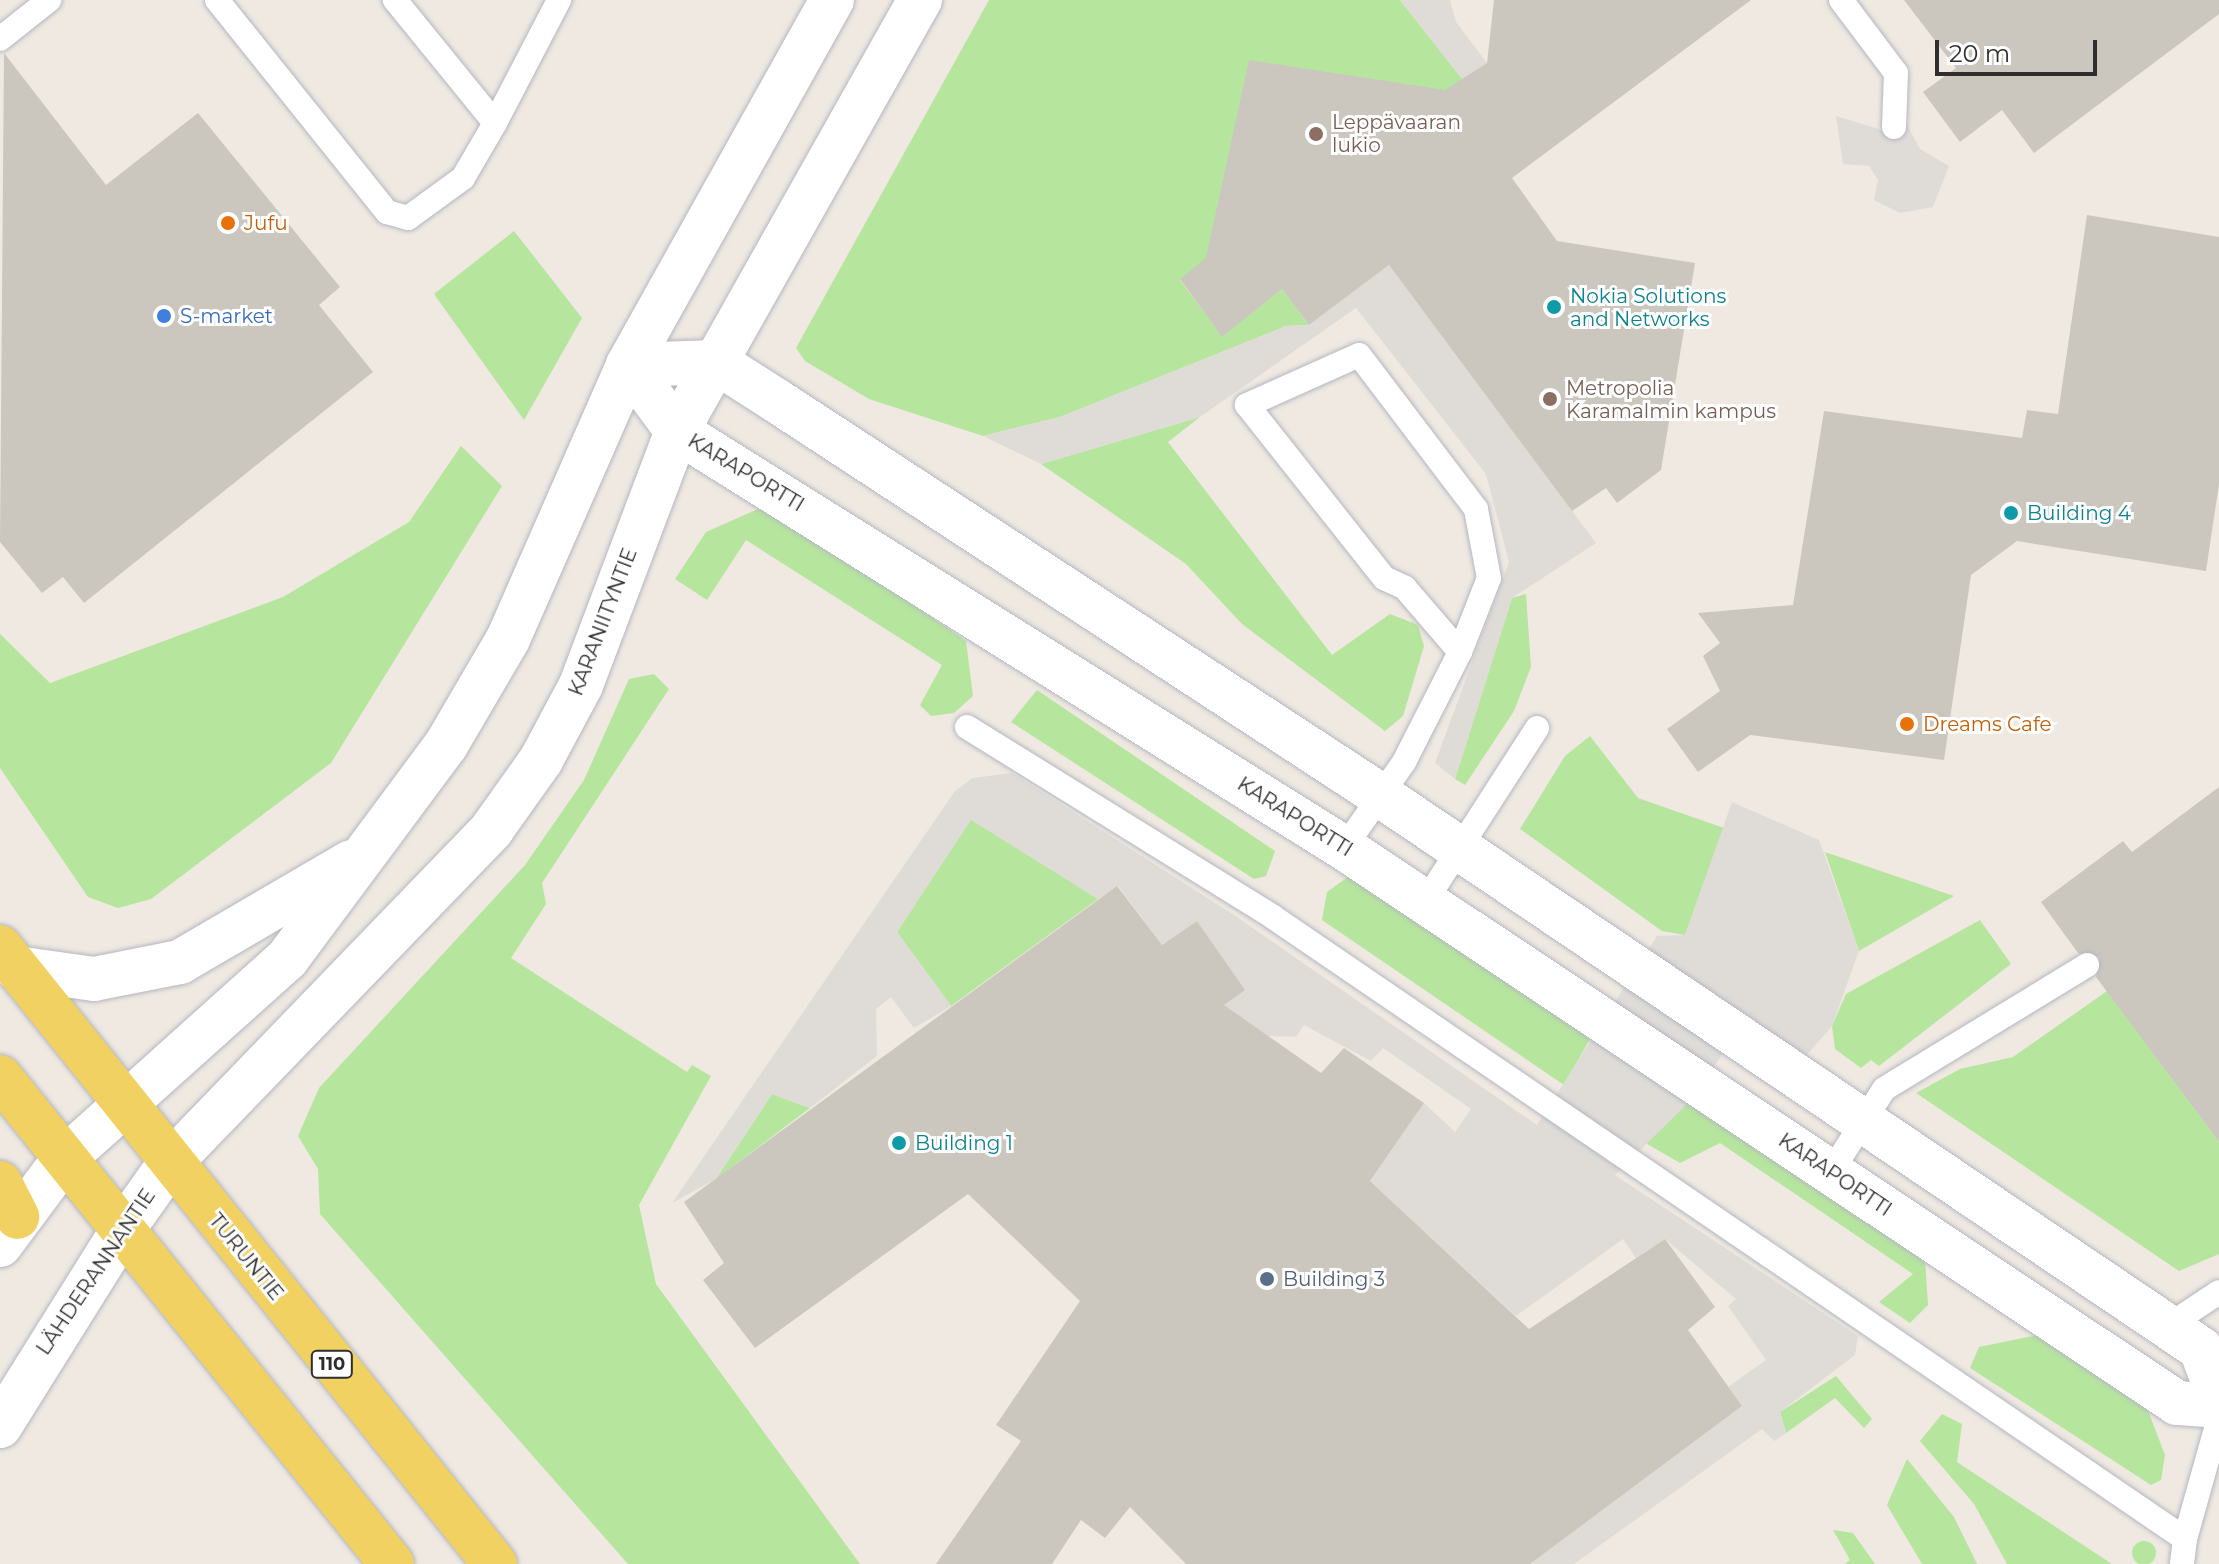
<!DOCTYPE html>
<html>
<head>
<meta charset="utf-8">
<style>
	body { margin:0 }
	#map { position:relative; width:2219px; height:1564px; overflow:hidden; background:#efe9e1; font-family:Montserrat,sans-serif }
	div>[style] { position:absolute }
	.green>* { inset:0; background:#b6e59e }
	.round { border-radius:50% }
	.plaza>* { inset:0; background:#dfdcd8 }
	.building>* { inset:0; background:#cbc7bf }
	.roads { filter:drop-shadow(0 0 2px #b4b7c1) drop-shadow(0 0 2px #b4b7c1) }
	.service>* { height:24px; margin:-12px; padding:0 12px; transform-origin:12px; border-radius:12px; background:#fff }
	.minor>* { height:44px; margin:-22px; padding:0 22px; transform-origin:22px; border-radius:22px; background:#fff }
	.tertiary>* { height:44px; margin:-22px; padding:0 22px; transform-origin:22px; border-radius:22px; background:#fff }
	.secondary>* { height:44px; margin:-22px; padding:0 22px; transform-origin:22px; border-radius:22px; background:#fff }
	.primary>* { height:44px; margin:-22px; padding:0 22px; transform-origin:22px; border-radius:22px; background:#f2d163 }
	.dots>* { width:22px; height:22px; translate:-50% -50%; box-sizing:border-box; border:4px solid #fff; border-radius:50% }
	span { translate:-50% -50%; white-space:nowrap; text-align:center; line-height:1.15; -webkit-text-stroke:6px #fff; paint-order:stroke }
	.shield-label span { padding:2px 6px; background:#fff; border:2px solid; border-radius:6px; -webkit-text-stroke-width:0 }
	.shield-label { font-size:18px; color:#2e2e2e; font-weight:700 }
	.education-label { font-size:20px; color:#785e54 }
	.left { translate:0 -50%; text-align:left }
	.food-label { font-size:20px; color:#c56008 }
	.culture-label { font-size:20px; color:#0d838f }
	.shop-label { font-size:20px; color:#366cbe }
	.street-label { font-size:20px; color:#2e2e2e }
	.service-label { font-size:20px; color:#4e5e75 }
	.scale { position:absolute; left:1935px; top:40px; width:162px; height:36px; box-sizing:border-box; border:4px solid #2e2e2e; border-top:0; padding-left:10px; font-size:24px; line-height:28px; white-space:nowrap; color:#2e2e2e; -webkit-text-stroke:6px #fff; paint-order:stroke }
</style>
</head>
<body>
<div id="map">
	<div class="green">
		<i style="clip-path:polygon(989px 0,1400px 0,1463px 80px,1180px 280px,1222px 336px,1282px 289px,1309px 325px,1286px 326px,1060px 417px,983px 436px,869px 399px,805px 361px,796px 348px)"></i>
		<i style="clip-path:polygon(514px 231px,582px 318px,524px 420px,434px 294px)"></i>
		<i style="clip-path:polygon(1200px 417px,1168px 442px,1332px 655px,1390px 614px,1418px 625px,1424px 646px,1403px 716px,1385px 731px,1242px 624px,1186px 564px,1041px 464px)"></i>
		<i style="clip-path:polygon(461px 446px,502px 486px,331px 763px,151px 899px,118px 908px,88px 897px,0 768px,0 634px,50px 683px,283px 597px,409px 522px)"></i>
		<i style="clip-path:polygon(767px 505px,966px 641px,973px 696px,954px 713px,931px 716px,920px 705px,942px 665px,746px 540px,707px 600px,675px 579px,706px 532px)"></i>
		<i style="clip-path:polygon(1526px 594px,1531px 667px,1514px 711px,1465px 785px,1455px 779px,1512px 598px)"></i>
		<i style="clip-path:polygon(654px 674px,669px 689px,542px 883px,546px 904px,511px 958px,687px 1072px,692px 1065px,711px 1076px,639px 1205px,656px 1284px,860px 1564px,628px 1564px,320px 1214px,318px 1169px,298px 1136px,319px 1088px,525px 865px,584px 780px,629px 679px)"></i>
		<i style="clip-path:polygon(1037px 690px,1275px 851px,1266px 876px,1254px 879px,1011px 722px)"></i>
		<i style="clip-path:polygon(1590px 736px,1638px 798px,1724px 828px,1685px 935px,1662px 931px,1520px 829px,1565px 756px)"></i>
		<i style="clip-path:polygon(971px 819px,1098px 899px,951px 1006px,897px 932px)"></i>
		<i style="clip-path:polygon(1825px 852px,1954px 896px,1859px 951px)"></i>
		<i style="clip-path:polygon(1348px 877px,1595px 1030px,1564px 1085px,1322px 920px,1327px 892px)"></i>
		<i style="clip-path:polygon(1980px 920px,2011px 964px,1879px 1066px,1871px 1060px,1861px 1068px,1835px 1049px,1832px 1026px,1846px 994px)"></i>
		<i style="clip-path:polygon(2107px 991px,2219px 1142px,2219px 1254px,2179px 1271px,1916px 1093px,1960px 1069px,2013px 1057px)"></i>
		<i style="clip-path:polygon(772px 1094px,810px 1108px,716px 1179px)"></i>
		<i style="clip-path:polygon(1693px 1098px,1925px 1258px,1928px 1305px,1910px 1323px,1879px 1302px,1913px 1274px,1720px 1143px,1680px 1163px,1642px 1141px)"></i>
		<i style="clip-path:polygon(2038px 1335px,2147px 1408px,2165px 1455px,2161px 1480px,2151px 1485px,1970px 1368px,1979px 1347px)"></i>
		<i style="clip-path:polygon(1836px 1376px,1872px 1419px,1864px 1428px,1835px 1398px,1786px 1433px,1780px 1412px)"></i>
		<i style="clip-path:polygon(1942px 1414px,1962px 1424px,1957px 1462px,2112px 1564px,2007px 1564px,1974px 1504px,1920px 1441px)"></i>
		<i style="clip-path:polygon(1907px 1459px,1954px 1517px,1977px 1564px,1922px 1564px,1887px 1505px)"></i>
		<i style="clip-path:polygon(1833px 1530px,1853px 1533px,1875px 1564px,1845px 1564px,1850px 1560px)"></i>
		<i class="round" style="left:2132px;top:1541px;width:24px;height:24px"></i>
	</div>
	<div class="plaza">
		<i style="clip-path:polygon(1400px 0,1450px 0,1456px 22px,1487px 63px,1463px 80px)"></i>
		<i style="clip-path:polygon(1836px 116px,1882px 130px,1906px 123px,1920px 149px,1949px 166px,1933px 207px,1900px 213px,1874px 200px,1878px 180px,1869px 166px,1843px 164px)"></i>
		<i style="clip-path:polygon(1389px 265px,1596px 543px,1512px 598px,1455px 779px,1435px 763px,1509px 562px,1486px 474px,1356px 308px,1200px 417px,1041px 464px,983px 436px,1060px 417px,1286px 326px,1309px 325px)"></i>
		<i style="clip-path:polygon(1012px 773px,1234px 915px,1537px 1125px,1657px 936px,1685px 935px,1732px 802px,1819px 840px,1859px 951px,1832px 1026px,1806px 1056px,1747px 1018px,1693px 1098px,1615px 1175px,1858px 1336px,1855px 1355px,1780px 1412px,1786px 1433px,1774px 1441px,1762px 1429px,1574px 1564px,1530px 1564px,1742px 1406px,1728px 1387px,1766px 1360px,1728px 1306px,1736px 1299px,1665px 1239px,1636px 1258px,1623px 1239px,1516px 1316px,1370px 1181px,1424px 1103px,1455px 1132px,1471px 1109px,1383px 1048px,1371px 1061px,1304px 1025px,1296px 1037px,1268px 1036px,1122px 1080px,1244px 990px,1197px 921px,1162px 945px,1118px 886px,1098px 899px,971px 820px,897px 932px,951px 1006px,914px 1028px,891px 997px,876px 1009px,877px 1056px,810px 1108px,772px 1094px,716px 1179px,672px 1203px,955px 791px,973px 778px)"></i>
	</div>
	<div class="building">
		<i style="clip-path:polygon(1494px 0,1751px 0,1512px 178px,1557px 241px,1695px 263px,1661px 470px,1617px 503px,1606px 488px,1572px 511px,1389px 265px,1309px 325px,1282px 289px,1222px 337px,1180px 279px,1206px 258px,1249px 60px,1445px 90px,1487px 63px)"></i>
		<i style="clip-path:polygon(1904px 0,2219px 0,2219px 14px,2034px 153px,2002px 110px,1960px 142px,1923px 92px,1956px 68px)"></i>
		<i style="clip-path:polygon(4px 53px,106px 185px,198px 113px,340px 287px,319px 305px,373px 372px,84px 603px,63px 577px,42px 593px,0 542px)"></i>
		<i style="clip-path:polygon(2087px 215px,2219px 237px,2219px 484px,2206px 571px,2017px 541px,1971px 575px,1944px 760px,1750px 735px,1698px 772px,1667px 729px,1720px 691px,1703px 656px,1720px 643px,1698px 613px,1793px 605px,1824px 411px,2022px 438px,2027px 410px,2058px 414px)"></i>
		<i style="clip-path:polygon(2219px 787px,2219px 1142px,2096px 977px,2099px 957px,2078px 953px,2041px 902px,2123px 841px,2132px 852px)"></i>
		<i style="clip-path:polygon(1117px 886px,1162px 945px,1197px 921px,1245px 990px,1224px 1005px,1321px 1073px,1344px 1048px,1424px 1103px,1370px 1181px,1529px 1329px,1665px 1239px,1715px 1307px,1688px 1330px,1742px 1406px,1530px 1564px,1186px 1564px,1130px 1507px,1105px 1538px,1081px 1520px,1052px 1564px,936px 1564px,1021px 1441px,996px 1425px,1080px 1301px,968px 1194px,755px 1348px,703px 1280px,724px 1263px,684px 1202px)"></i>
	</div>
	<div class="roads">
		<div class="service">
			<i style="left:217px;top:0;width:272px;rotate:51.3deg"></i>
			<i style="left:387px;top:212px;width:22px;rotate:16deg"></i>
			<i style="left:408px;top:218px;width:68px;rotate:-36deg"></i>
			<i style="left:463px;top:178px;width:64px;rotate:-59.8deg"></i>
			<i style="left:495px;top:123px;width:159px;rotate:-129.1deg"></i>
			<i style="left:1841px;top:0;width:91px;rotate:53deg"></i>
			<i style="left:1896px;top:73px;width:54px;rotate:92.1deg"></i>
			<i style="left:0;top:39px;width:63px;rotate:-38.5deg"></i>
			<i style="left:495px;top:123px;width:139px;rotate:-62.5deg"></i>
			<i style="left:967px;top:727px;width:360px;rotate:31.8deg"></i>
			<i style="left:1273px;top:917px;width:1104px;rotate:34.29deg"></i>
			<i style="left:2185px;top:1539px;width:25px;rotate:97deg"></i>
			<i style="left:1344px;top:848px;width:105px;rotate:-55.1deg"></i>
			<i style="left:1404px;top:762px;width:123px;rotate:-63deg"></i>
			<i style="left:1460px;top:652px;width:79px;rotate:-68.6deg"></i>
			<i style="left:1489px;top:578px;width:70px;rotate:-100.7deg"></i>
			<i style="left:1476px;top:509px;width:193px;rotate:-127.2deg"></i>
			<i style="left:1359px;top:355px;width:123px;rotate:155.9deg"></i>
			<i style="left:1247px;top:405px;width:221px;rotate:51.6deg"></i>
			<i style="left:1384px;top:578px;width:23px;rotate:25deg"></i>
			<i style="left:1405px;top:588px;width:84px;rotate:49.3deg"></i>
			<i style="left:1425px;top:902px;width:207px;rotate:-57.2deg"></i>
			<i style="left:1831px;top:1172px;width:98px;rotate:-57.4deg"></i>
			<i style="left:1884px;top:1089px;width:238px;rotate:-31.4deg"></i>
			<i style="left:2168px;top:1326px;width:61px;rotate:-33.7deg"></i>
			<i style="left:2185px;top:1539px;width:126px;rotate:-74.3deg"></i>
		</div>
		<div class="minor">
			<i style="left:628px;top:365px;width:88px;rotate:-2deg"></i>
			<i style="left:716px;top:362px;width:72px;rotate:32.6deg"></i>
			<i style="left:777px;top:401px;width:720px;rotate:33.16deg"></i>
			<i style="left:1380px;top:795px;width:990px;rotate:34.01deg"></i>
			<i style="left:2201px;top:1349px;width:51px;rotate:69.4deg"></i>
			<i style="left:628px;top:365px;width:82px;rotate:53.4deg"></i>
			<i style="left:677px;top:431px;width:787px;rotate:32.01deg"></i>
			<i style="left:1344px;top:848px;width:1001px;rotate:33.67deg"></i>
			<i style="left:2177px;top:1403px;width:42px;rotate:4.1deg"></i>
		</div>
		<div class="tertiary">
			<i style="left:16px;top:968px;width:79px;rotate:8deg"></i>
			<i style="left:94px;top:979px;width:88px;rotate:-11.2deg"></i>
			<i style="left:180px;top:962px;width:198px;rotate:-30.3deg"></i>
			<i style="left:64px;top:1159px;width:300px;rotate:-41.9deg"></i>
			<i style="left:287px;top:959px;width:267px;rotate:-53.4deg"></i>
			<i style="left:446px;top:745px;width:123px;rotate:-59.7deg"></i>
			<i style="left:508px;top:639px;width:299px;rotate:-66.3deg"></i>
			<i style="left:628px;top:365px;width:418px;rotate:-60.8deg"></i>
			<i style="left:121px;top:1232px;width:85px;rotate:-54.6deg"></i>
			<i style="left:170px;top:1163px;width:464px;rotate:-46deg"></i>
			<i style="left:492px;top:829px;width:85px;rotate:-54.6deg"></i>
			<i style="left:541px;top:760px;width:85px;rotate:-61.9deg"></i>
			<i style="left:581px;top:685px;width:272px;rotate:-69.3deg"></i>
			<i style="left:677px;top:431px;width:495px;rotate:-60.6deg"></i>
		</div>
		<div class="secondary">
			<i style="left:0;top:1245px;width:107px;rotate:-53.3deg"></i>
			<i style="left:0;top:1426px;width:229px;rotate:-58deg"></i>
		</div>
		<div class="primary">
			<i style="left:0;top:947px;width:791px;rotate:51.26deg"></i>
			<i style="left:0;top:1077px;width:625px;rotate:51.17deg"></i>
			<i style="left:0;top:1183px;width:38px;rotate:63deg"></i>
		</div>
	</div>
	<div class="dots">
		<i style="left:1316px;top:134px;background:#8d6e63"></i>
		<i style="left:228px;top:223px;background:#e8710a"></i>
		<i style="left:1554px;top:307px;background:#0f9aa8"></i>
		<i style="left:164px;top:316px;background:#3f7fe0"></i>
		<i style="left:1550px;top:399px;background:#8d6e63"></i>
		<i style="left:2011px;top:513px;background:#0f9aa8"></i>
		<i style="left:1907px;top:724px;background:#e8710a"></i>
		<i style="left:899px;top:1143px;background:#0f9aa8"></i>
		<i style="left:1267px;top:1279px;background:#5c6f8a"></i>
	</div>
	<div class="shield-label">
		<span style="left:332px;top:1364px">110</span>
	</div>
	<div class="education-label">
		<span class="left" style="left:1332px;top:134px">Leppävaaran<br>lukio</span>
		<span class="left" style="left:1566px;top:400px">Metropolia<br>Karamalmin kampus</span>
	</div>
	<div class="food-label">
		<span class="left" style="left:244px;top:223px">Jufu</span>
		<span class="left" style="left:1923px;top:724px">Dreams Cafe</span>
	</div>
	<div class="culture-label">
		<span class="left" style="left:1570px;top:308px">Nokia Solutions<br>and Networks</span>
		<span class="left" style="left:2027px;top:513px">Building 4</span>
		<span class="left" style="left:915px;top:1143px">Building 1</span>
	</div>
	<div class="shop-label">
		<span class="left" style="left:180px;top:316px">S-market</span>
	</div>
	<div class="street-label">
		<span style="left:746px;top:473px;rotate:31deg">KARAPORTTI</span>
		<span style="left:603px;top:622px;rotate:-69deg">KARANIITYNTIE</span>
		<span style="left:1295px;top:817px;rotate:32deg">KARAPORTTI</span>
		<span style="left:1835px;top:1175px;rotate:34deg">KARAPORTTI</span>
		<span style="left:246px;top:1257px;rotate:51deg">TURUNTIE</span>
		<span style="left:96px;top:1272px;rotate:-56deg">LÄHDERANNANTIE</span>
	</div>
	<div class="service-label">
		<span class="left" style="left:1283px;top:1279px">Building 3</span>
	</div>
	<div class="scale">20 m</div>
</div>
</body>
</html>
